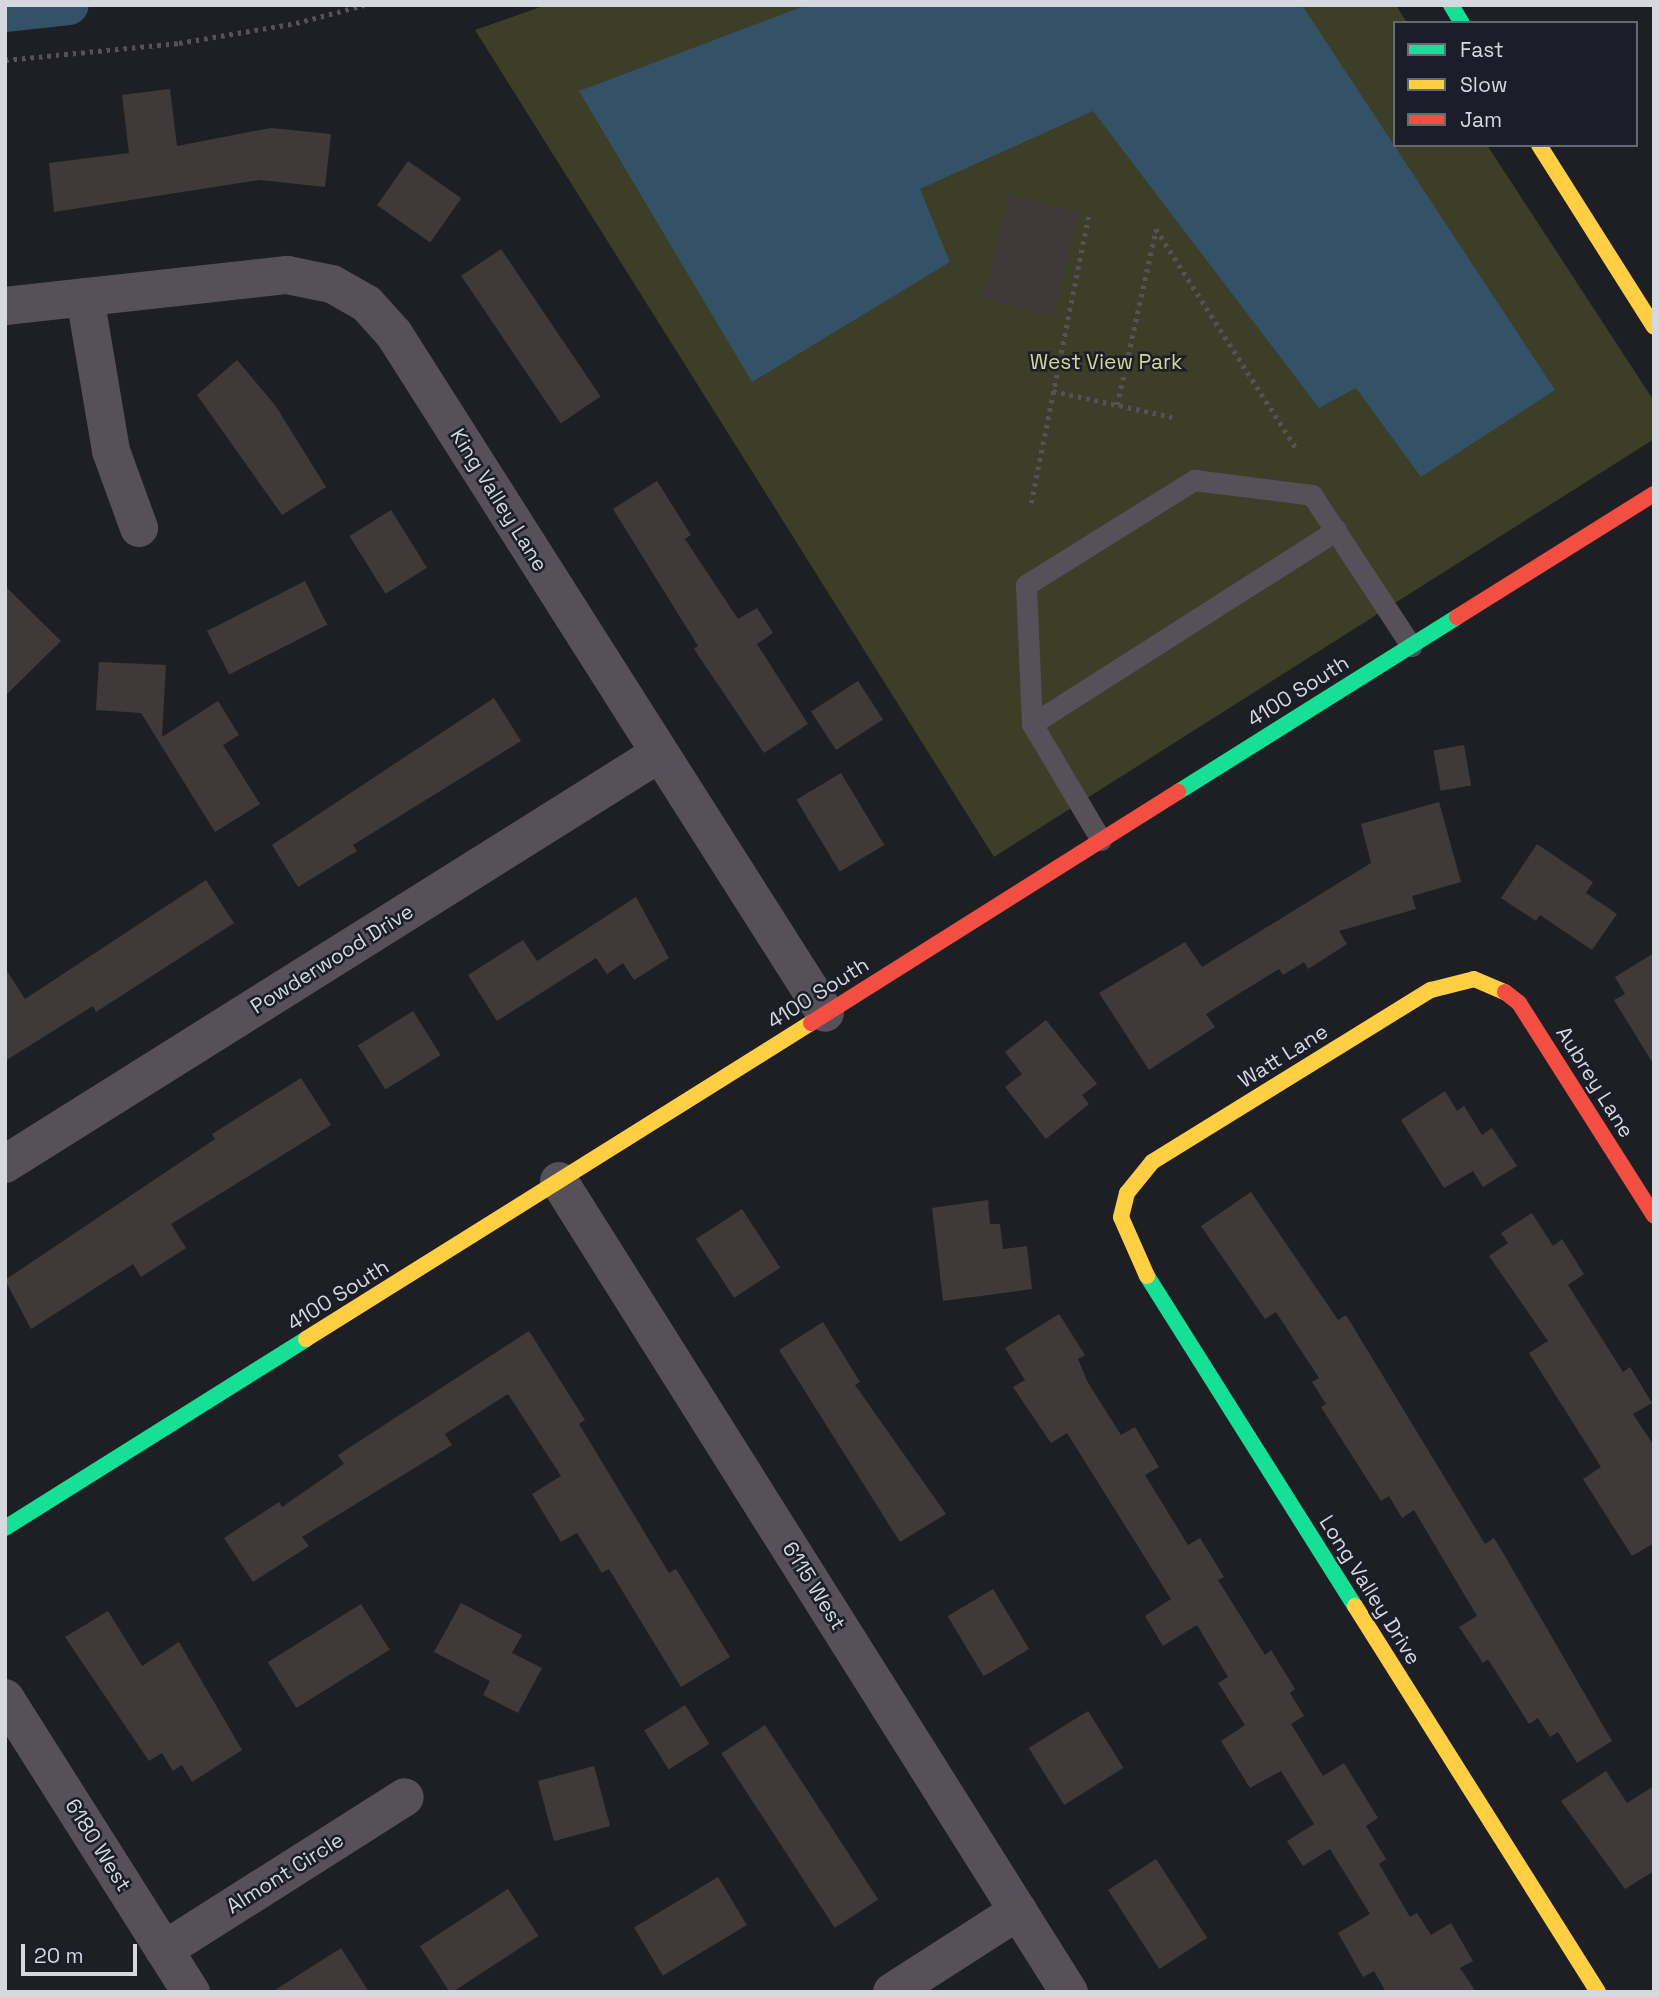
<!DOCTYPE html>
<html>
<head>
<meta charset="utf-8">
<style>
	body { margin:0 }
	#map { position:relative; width:1659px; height:1997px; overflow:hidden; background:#1e1f25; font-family:"Space Grotesk",sans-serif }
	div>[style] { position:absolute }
	.green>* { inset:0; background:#3c3e27 }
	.water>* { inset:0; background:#335167 }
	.canal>* { height:40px; margin:-20px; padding:0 20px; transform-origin:20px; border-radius:20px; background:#335167 }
	.building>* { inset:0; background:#403939; transform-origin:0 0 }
	.path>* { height:4.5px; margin-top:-2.25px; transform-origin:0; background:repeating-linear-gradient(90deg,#545158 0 3.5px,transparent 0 8.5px) }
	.lane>* { height:21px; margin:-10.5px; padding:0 10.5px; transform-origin:10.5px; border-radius:10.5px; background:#55505a }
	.street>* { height:38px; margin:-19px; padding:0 19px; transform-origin:19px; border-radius:19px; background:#55505a }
	.fast>* { height:16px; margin:-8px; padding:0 8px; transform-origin:8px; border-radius:8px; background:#16e098 }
	.slow>* { height:16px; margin:-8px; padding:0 8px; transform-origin:8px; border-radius:8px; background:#ffcf43 }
	.jam>* { height:16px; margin:-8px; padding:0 8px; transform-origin:8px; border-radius:8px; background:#f24e42 }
	span { translate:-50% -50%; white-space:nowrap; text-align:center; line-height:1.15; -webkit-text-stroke:5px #1b1d28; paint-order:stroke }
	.park-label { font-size:21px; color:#d3d694 }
	.street-label { font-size:21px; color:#d6d8e0 }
	.frame { position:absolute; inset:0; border:7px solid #d6d8e0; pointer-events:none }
	.legend { position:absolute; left:1393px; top:21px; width:245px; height:126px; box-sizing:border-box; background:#1b1d28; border:2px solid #666872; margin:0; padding:9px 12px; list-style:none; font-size:21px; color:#d6d8e0 }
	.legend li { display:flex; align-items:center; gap:14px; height:35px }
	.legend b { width:35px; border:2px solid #666872 }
	.scale { position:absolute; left:21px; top:1944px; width:116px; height:32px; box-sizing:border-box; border:4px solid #d6d8e0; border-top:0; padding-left:9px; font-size:21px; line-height:24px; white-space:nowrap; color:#d6d8e0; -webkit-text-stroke:5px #1b1d28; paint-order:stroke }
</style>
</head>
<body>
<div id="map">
	<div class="green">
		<i style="clip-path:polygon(546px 5px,1396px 5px,1407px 23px,1395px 23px,1395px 145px,1487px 145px,1654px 401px,1654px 439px,994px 857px,475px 30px)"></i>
	</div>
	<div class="water">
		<i style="clip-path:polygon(807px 5px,1302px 5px,1555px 390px,1421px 477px,1356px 388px,1319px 408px,1093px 111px,920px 189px,950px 262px,752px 382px,579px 91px)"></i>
	</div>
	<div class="canal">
		<i style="left:5px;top:12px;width:64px;rotate:-6.2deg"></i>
	</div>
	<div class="building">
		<i style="clip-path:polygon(170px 89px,177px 146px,271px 128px,331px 134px,325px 187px,260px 180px,54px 212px,49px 163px,129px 153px,122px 95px)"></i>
		<i style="left:408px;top:161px;width:65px;height:54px;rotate:35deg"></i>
		<i style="left:1009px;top:195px;width:72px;height:107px;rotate:14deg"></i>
		<i style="left:501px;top:249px;width:178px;height:48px;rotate:56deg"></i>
		<i style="clip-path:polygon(237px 360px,275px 405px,326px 487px,282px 515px,197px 395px)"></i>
		<i style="clip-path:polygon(657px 481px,691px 535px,685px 539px,738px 619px,757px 608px,773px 633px,757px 644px,808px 724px,764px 753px,694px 649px,698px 646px,613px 509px)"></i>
		<i style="left:391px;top:510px;width:68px;height:49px;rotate:58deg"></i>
		<i style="left:305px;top:581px;width:49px;height:110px;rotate:63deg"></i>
		<i style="clip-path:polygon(5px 586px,61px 641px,5px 696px)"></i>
		<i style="clip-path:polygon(99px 662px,166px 665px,162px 737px,218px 701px,239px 735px,223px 745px,260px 804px,215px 832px,141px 713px,96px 710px)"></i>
		<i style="left:858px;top:681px;width:46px;height:56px;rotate:57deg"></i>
		<i style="clip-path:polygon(494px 698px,521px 741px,353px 845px,357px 851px,298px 887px,272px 845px)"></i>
		<i style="left:1464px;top:745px;width:41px;height:31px;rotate:80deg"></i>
		<i style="left:841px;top:773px;width:84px;height:52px;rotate:59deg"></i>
		<i style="clip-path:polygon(1439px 802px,1461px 882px,1412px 896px,1416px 909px,1339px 931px,1347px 944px,1308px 969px,1304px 962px,1283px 975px,1279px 969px,1206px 1014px,1215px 1027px,1149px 1070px,1099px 993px,1185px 942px,1202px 967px,1371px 863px,1361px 824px)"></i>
		<i style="clip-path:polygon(1537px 844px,1593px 882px,1586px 893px,1617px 914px,1592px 950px,1540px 915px,1536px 921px,1501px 898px)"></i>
		<i style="clip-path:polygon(206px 880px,234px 923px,96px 1012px,93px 1006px,5px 1061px,5px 968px,25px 999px)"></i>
		<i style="clip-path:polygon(636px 897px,669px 958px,634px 980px,623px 963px,607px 974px,596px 958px,497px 1021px,468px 975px,523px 940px,537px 961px)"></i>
		<i style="clip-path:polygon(1654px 953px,1654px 1065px,1614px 1000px,1625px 994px,1615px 977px)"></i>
		<i style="left:413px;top:1011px;width:52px;height:65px;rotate:58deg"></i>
		<i style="clip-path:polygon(1046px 1020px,1097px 1084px,1082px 1095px,1089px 1104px,1046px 1139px,1005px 1087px,1022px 1074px,1005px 1052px)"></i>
		<i style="clip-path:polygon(301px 1078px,331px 1125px,171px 1224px,186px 1248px,141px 1277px,133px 1264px,31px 1329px,5px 1280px,215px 1139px,212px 1134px)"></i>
		<i style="clip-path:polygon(1445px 1091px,1457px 1111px,1464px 1106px,1482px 1135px,1492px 1128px,1517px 1166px,1483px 1187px,1473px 1171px,1444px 1188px,1401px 1120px)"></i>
		<i style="clip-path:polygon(1251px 1192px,1338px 1320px,1346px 1315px,1485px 1544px,1494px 1538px,1502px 1551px,1612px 1741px,1577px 1763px,1558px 1732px,1550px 1737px,1538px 1718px,1529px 1724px,1488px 1659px,1483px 1663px,1459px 1627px,1477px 1616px,1414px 1510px,1402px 1518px,1389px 1496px,1381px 1501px,1321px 1407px,1326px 1404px,1312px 1382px,1319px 1378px,1276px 1312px,1265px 1319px,1201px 1226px)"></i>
		<i style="clip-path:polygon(988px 1200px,990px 1224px,1000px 1224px,1003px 1249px,1027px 1246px,1032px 1289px,943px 1301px,932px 1208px)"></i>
		<i style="left:742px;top:1209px;width:70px;height:55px;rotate:57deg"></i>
		<i style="clip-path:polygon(1532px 1213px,1553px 1246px,1562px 1239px,1584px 1274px,1568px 1285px,1623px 1372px,1630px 1367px,1652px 1403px,1633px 1414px,1654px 1446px,1654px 1543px,1632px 1556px,1583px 1479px,1601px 1467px,1529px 1353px,1548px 1341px,1489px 1256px,1508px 1243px,1501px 1233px)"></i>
		<i style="clip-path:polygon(1059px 1314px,1085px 1355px,1078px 1359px,1087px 1381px,1121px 1435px,1135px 1427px,1159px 1467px,1145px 1475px,1188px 1545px,1200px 1538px,1224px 1577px,1218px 1580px,1265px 1655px,1271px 1650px,1295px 1689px,1290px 1693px,1304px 1716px,1291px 1724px,1323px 1776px,1344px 1763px,1378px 1818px,1366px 1826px,1386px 1859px,1379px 1864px,1410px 1917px,1417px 1913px,1431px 1935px,1451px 1923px,1473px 1961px,1460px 1968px,1476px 1992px,1386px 1992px,1374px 1971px,1363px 1977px,1338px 1933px,1370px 1914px,1330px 1849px,1303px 1866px,1287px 1841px,1314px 1824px,1281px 1771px,1250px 1788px,1221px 1741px,1245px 1725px,1218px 1683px,1228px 1677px,1197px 1625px,1163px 1646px,1145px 1616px,1171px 1599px,1067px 1433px,1051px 1443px,1013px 1387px,1025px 1380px,1005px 1348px)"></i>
		<i style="clip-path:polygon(823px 1322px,860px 1382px,855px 1385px,946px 1514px,900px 1542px,779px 1350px)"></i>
		<i style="clip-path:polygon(529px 1331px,585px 1420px,579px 1424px,669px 1573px,676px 1569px,730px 1657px,681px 1687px,609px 1569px,602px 1573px,577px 1533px,561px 1542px,532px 1494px,561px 1476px,508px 1394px,445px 1434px,452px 1445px,302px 1537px,309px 1546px,253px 1582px,224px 1538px,279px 1502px,282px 1507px,344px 1464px,338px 1455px)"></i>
		<i style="left:993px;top:1589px;width:70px;height:53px;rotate:59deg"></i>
		<i style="clip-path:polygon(461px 1603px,522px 1635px,512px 1653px,542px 1668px,518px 1713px,483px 1695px,490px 1681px,434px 1652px)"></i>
		<i style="left:361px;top:1604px;width:54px;height:110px;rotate:58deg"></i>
		<i style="clip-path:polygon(108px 1611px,142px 1666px,179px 1642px,242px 1750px,192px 1782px,182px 1765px,173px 1771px,162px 1753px,149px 1761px,65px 1637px)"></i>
		<i style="left:685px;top:1705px;width:46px;height:48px;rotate:58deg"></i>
		<i style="left:1088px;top:1711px;width:67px;height:70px;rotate:58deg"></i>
		<i style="left:765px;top:1725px;width:208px;height:52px;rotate:57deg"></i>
		<i style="left:594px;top:1766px;width:62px;height:58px;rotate:75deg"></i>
		<i style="clip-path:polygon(1606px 1771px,1627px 1803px,1654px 1786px,1654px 1871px,1625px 1889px,1561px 1801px)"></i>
		<i style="left:1156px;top:1859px;width:94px;height:57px;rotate:57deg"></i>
		<i style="left:718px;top:1877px;width:56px;height:98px;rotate:59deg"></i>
		<i style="left:508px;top:1889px;width:56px;height:105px;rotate:57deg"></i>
		<i style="clip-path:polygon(341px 1948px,369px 1992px,272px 1992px)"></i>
	</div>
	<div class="path">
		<i style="left:5px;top:60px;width:175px;rotate:-5.6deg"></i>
		<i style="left:179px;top:43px;width:119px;rotate:-9.7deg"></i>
		<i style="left:296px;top:23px;width:70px;rotate:-14.8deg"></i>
		<i style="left:1053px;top:391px;width:122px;rotate:12.3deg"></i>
		<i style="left:1117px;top:405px;width:180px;rotate:-77.5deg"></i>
		<i style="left:1156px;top:229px;width:260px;rotate:57.4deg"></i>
		<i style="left:1031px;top:503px;width:292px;rotate:-78.7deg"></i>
	</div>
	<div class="lane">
		<i style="left:1032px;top:724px;width:361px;rotate:-32.5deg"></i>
		<i style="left:1101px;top:840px;width:135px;rotate:-120.7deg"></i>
		<i style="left:1032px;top:724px;width:139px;rotate:-92.5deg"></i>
		<i style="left:1026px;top:585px;width:198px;rotate:-32deg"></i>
		<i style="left:1194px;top:480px;width:119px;rotate:7.2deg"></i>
		<i style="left:1312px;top:495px;width:181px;rotate:56.7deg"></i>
	</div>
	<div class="street">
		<i style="left:85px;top:297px;width:156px;rotate:80.4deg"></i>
		<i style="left:111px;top:451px;width:82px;rotate:70deg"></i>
		<i style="left:5px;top:306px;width:284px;rotate:-6.3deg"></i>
		<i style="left:287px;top:275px;width:46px;rotate:11.3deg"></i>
		<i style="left:332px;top:284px;width:40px;rotate:29.7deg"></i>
		<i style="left:367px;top:304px;width:40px;rotate:48deg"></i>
		<i style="left:394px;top:334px;width:804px;rotate:57.59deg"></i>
		<i style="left:5px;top:1164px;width:773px;rotate:-32.11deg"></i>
		<i style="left:559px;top:1181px;width:958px;rotate:57.84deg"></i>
		<i style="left:5px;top:1698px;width:348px;rotate:57.7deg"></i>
		<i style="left:164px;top:1950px;width:285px;rotate:-32.4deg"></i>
		<i style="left:892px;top:1992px;width:150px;rotate:-32.7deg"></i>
	</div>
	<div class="fast">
		<i style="left:1451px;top:5px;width:21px;rotate:59deg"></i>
		<i style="left:1178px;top:792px;width:329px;rotate:-32.1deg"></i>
		<i style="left:1147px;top:1276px;width:390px;rotate:57.8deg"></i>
		<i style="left:5px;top:1528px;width:355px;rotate:-32.1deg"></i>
	</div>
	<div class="slow">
		<i style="left:1539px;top:145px;width:215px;rotate:57.7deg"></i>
		<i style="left:1147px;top:1276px;width:64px;rotate:-113.8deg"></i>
		<i style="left:1121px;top:1217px;width:25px;rotate:-76deg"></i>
		<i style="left:1127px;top:1193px;width:40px;rotate:-51deg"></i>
		<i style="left:1152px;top:1162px;width:328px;rotate:-31.7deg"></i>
		<i style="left:1431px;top:990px;width:44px;rotate:-14.3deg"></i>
		<i style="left:1474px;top:979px;width:34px;rotate:23deg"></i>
		<i style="left:306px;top:1339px;width:596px;rotate:-32.04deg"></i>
		<i style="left:1355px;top:1606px;width:456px;rotate:57.8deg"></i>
	</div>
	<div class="jam">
		<i style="left:1457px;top:617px;width:232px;rotate:-32deg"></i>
		<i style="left:1505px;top:992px;width:18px;rotate:38deg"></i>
		<i style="left:1519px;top:1003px;width:252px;rotate:57.6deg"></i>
		<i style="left:811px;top:1023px;width:434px;rotate:-32.2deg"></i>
	</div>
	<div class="park-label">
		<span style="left:1106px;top:362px">West View Park</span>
	</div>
	<div class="street-label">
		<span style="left:499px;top:500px;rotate:58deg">King Valley Lane</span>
		<span style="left:1298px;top:691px;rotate:-32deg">4100 South</span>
		<span style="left:332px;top:959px;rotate:-32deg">Powderwood Drive</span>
		<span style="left:818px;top:993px;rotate:-32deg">4100 South</span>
		<span style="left:1283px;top:1056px;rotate:-32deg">Watt Lane</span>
		<span style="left:1595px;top:1082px;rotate:58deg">Aubrey Lane</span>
		<span style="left:338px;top:1295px;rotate:-32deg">4100 South</span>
		<span style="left:814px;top:1586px;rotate:58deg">6115 West</span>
		<span style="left:1370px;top:1590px;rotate:58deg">Long Valley Drive</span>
		<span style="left:98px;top:1845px;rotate:58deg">6180 West</span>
		<span style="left:285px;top:1873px;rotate:-32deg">Almont Circle</span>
	</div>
	<div class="frame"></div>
	<ul class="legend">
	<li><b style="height:9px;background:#16e098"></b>Fast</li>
	<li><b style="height:9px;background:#ffcf43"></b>Slow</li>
	<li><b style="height:9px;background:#f24e42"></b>Jam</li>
	</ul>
	<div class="scale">20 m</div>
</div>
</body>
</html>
